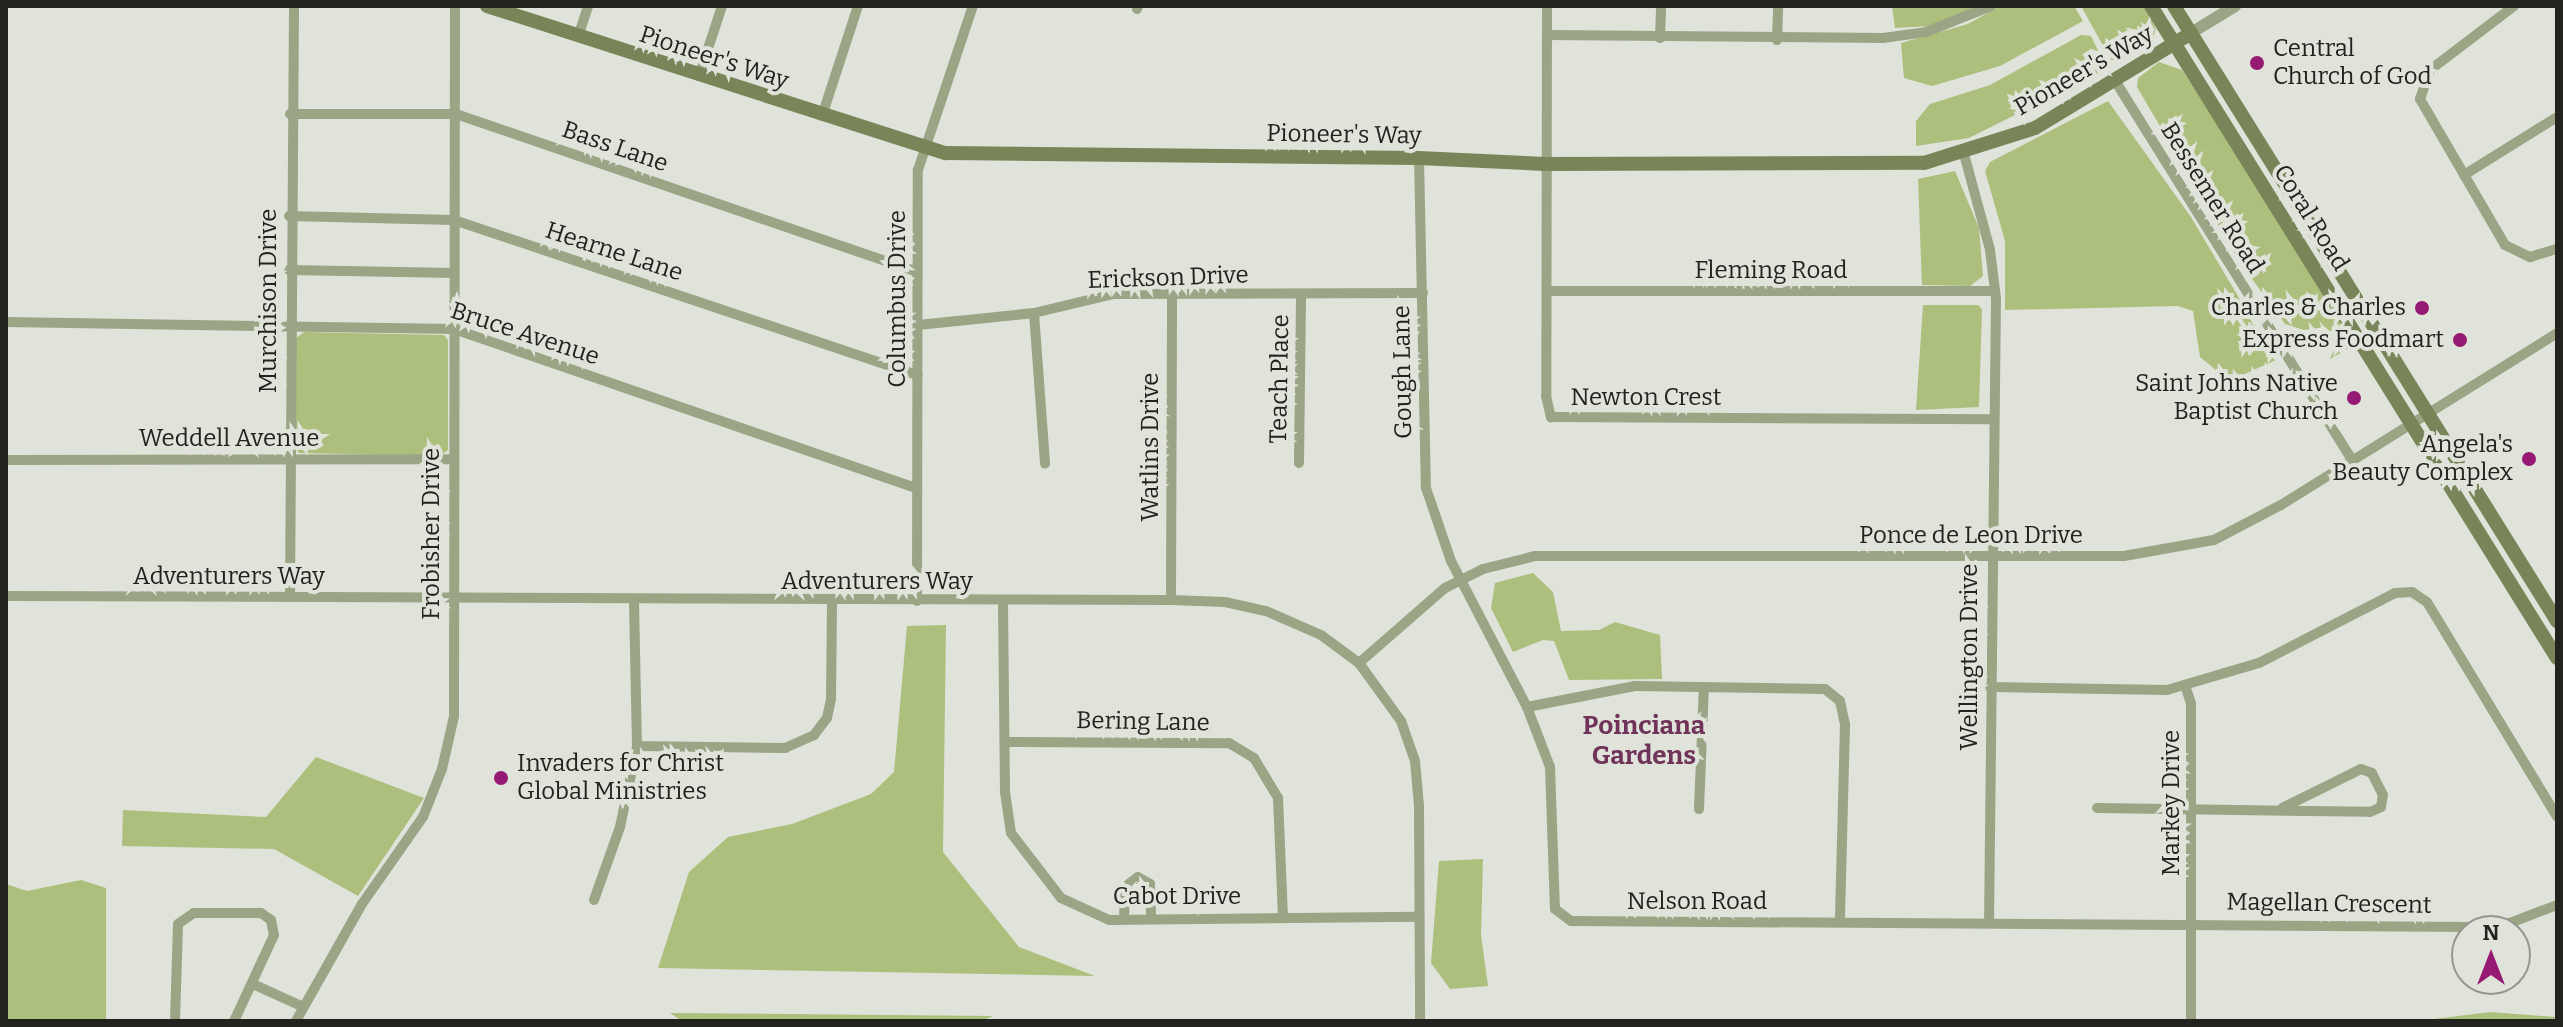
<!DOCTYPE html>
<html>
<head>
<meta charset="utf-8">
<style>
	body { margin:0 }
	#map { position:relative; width:2563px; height:1027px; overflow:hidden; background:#e0e3da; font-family:Bitter,serif }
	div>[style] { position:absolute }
	.green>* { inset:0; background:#adbf7d }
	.minor>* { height:10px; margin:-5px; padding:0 5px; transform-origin:5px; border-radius:5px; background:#9ba485 }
	.tertiary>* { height:12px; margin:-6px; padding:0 6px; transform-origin:6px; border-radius:6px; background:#9ba485 }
	.secondary>* { height:14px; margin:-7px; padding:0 7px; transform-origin:7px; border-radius:7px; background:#798558 }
	.dots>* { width:22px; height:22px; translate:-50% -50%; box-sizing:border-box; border:4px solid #e0e3da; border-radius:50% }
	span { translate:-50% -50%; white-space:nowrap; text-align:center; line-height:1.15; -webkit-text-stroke:8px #e0e3da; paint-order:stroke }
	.poi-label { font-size:24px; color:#22231f }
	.left { translate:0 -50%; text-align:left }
	.right { translate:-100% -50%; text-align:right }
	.street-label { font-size:24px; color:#22231f }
	.neighbourhood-label { font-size:26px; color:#70335a; font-weight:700 }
	.frame { position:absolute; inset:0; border:8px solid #22231f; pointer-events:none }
	.north { position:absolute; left:2451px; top:915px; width:80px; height:80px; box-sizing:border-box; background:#e0e3da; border:2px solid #94968f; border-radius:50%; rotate:0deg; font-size:22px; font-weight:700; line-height:32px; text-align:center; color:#22231f }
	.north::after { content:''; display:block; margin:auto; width:28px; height:36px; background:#961a73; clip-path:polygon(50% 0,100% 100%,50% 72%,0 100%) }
</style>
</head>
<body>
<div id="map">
	<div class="green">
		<i style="clip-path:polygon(1892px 6px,1979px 6px,1931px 26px,1895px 28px)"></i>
		<i style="clip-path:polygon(2000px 6px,2074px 6px,2083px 21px,2000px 66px,1932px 86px,1904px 78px,1901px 43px,1968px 24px)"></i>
		<i style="clip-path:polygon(2081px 6px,2146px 6px,2156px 30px,2153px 37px,2122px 61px,2111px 60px)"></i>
		<i style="clip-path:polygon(2081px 35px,2091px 36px,2105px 65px,2099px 73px,1969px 138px,1916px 146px,1916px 121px,1930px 104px,1990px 85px)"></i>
		<i style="clip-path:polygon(2159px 62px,2182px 70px,2355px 336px,2355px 345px,2330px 359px,2339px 339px,2325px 327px,2304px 330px,2285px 324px,2239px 261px,2137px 87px,2138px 78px)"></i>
		<i style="clip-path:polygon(2108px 101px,2191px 217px,2276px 360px,2229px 381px,2200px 357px,2193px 311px,2178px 306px,2005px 310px,2005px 241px,1985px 171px,1990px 162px)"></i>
		<i style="clip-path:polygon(1955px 171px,1979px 228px,1983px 276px,1970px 286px,1922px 285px,1918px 179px)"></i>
		<i style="clip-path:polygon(1923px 305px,1978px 305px,1982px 309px,1979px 407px,1916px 410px)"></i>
		<i style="clip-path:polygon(304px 332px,444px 335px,448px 340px,448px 450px,440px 456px,299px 453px,295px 447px,295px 339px)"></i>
		<i style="clip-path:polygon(1533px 573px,1553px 592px,1561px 631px,1599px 630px,1615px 622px,1660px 635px,1662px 679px,1569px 680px,1554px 641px,1543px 640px,1513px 652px,1491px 608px,1495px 583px)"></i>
		<i style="clip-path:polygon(946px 625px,943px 852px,1019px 947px,1095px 976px,658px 968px,689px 872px,728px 837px,792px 824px,871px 794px,894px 772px,907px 626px)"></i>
		<i style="clip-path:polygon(316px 757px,424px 798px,358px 896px,274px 849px,122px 846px,123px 810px,266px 817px)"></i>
		<i style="clip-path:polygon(1483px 859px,1481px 935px,1488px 986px,1450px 989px,1431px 963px,1439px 861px)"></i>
		<i style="clip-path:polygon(81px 880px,106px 888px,106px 1021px,6px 1021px,6px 884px,27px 891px)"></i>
		<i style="clip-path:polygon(2490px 1012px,2557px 1017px,2557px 1021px,2418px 1021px)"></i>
		<i style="clip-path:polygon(670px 1013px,993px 1016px,981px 1021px,682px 1021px)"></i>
	</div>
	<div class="minor">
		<i style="left:1547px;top:6px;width:390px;rotate:90.1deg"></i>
		<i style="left:1546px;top:396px;width:22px;rotate:77deg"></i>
		<i style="left:1551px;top:417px;width:442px;rotate:0.3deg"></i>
		<i style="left:2514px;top:6px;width:106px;rotate:142.7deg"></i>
		<i style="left:2430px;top:70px;width:31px;rotate:109deg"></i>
		<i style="left:2420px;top:99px;width:169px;rotate:59.8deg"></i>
		<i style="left:2505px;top:245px;width:28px;rotate:26deg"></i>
		<i style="left:2530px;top:257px;width:28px;rotate:-17deg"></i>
		<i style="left:1137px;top:9px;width:3px;rotate:-72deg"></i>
		<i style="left:1547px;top:35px;width:336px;rotate:0.5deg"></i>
		<i style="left:1883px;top:38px;width:43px;rotate:-7.9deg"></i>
		<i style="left:1926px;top:32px;width:70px;rotate:-21.8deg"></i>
		<i style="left:578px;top:37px;width:33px;rotate:-72deg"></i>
		<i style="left:1660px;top:38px;width:32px;rotate:-88deg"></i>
		<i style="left:1777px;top:40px;width:34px;rotate:-88deg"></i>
		<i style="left:699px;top:76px;width:74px;rotate:-71.8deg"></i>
		<i style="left:2114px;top:79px;width:449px;rotate:58deg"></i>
		<i style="left:290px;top:114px;width:166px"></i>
		<i style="left:456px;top:114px;width:488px;rotate:18.9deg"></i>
		<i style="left:822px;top:116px;width:116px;rotate:-71.9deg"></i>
		<i style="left:1964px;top:154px;width:99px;rotate:74.8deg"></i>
		<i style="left:1990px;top:250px;width:49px;rotate:83deg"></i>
		<i style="left:1996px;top:299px;width:624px;rotate:90.64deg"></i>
		<i style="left:1419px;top:158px;width:330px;rotate:88.8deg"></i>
		<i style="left:1426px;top:488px;width:77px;rotate:71.1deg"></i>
		<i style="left:1451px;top:561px;width:165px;rotate:62.5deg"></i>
		<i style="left:1527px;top:707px;width:64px;rotate:69deg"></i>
		<i style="left:1550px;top:767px;width:142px;rotate:88deg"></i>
		<i style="left:1555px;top:909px;width:20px;rotate:37deg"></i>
		<i style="left:1571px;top:921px;width:903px;rotate:0.38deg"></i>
		<i style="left:2474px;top:927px;width:36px;rotate:-6deg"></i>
		<i style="left:2510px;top:923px;width:50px;rotate:-21deg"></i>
		<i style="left:2464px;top:175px;width:110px;rotate:-31.9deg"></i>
		<i style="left:289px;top:216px;width:165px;rotate:1.4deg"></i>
		<i style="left:454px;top:220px;width:489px;rotate:18.5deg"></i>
		<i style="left:289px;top:270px;width:165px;rotate:1deg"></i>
		<i style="left:1547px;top:291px;width:448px"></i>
		<i style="left:1034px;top:313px;width:151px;rotate:85.8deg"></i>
		<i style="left:6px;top:322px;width:448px;rotate:0.9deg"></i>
		<i style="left:454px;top:329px;width:490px;rotate:19deg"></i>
		<i style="left:918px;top:325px;width:117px;rotate:-5.9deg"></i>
		<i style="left:1034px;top:313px;width:81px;rotate:-13.5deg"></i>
		<i style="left:1113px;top:294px;width:310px;rotate:-0.2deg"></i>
		<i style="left:6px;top:460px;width:445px;rotate:-0.1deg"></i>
		<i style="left:1299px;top:463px;width:168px;rotate:-89.3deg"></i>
		<i style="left:6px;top:596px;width:1165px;rotate:0.2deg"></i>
		<i style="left:1171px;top:600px;width:54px;rotate:2.1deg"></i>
		<i style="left:1225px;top:602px;width:42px;rotate:12.4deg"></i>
		<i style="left:1266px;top:611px;width:60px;rotate:23.6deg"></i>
		<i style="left:1321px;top:635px;width:47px;rotate:36.4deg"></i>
		<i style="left:1359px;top:663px;width:72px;rotate:54.1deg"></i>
		<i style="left:1401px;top:721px;width:42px;rotate:70.7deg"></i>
		<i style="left:1415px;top:761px;width:45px;rotate:84.9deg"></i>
		<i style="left:1419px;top:806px;width:215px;rotate:89.7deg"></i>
		<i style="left:290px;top:597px;width:591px;rotate:-89.61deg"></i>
		<i style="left:1171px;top:600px;width:305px;rotate:-89.8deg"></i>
		<i style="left:917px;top:601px;width:431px;rotate:-89.9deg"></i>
		<i style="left:918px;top:170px;width:173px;rotate:-71.5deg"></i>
		<i style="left:1003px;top:602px;width:190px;rotate:89.4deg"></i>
		<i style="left:1005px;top:792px;width:41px;rotate:81.7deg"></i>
		<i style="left:1011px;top:833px;width:82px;rotate:52.4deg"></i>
		<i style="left:1061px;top:898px;width:53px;rotate:24.6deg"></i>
		<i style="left:1109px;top:920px;width:310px;rotate:-0.6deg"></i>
		<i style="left:1359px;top:663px;width:114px;rotate:-41.1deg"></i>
		<i style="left:1445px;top:588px;width:42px;rotate:-26.6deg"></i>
		<i style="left:1483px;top:569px;width:54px;rotate:-14deg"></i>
		<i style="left:1535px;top:556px;width:589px"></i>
		<i style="left:2124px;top:556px;width:91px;rotate:-10.1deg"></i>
		<i style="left:2214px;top:540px;width:76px;rotate:-27.6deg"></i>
		<i style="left:2281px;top:505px;width:325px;rotate:-31.9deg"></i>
		<i style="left:2185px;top:685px;width:20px;rotate:72deg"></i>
		<i style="left:2191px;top:704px;width:317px;rotate:90deg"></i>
		<i style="left:1990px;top:687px;width:177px;rotate:1deg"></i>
		<i style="left:2167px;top:690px;width:96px;rotate:-16.4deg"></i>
		<i style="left:2259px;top:663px;width:153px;rotate:-27.2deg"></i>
		<i style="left:2395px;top:593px;width:17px;rotate:-3deg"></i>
		<i style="left:2412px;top:592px;width:18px;rotate:34deg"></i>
		<i style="left:2427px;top:602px;width:251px;rotate:58.8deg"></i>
		<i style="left:1527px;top:707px;width:110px;rotate:-11deg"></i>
		<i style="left:1635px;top:686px;width:190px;rotate:0.9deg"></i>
		<i style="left:1825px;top:689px;width:19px;rotate:39deg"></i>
		<i style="left:1840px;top:701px;width:25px;rotate:78deg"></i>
		<i style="left:1845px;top:725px;width:197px;rotate:91.5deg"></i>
		<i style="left:1005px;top:742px;width:224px;rotate:0.3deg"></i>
		<i style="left:1229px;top:743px;width:29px;rotate:31deg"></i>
		<i style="left:1254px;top:758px;width:47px;rotate:59deg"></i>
		<i style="left:1278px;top:798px;width:119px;rotate:87.6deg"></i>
		<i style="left:637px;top:746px;width:148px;rotate:0.8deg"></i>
		<i style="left:785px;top:748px;width:32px;rotate:-24deg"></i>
		<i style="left:814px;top:735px;width:21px;rotate:-53deg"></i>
		<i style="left:827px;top:718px;width:19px;rotate:-78deg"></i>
		<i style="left:831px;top:699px;width:97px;rotate:-89.4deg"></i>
		<i style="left:2097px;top:808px;width:273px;rotate:0.8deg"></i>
		<i style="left:2370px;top:812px;width:12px;rotate:-24deg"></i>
		<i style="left:2381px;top:807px;width:12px;rotate:-81deg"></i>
		<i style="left:2383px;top:795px;width:25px;rotate:-117deg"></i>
		<i style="left:2372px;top:773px;width:12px;rotate:-160deg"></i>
		<i style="left:2361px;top:769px;width:88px;rotate:153.7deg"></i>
		<i style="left:1699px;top:809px;width:122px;rotate:-87.7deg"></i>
		<i style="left:594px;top:900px;width:77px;rotate:-70.4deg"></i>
		<i style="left:620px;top:827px;width:83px;rotate:-78.1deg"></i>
		<i style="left:637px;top:746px;width:145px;rotate:-91.2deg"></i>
		<i style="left:1124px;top:919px;width:32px;rotate:-88deg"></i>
		<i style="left:1125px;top:887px;width:16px;rotate:-38deg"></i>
		<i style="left:1138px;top:877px;width:14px;rotate:30deg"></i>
		<i style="left:1150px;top:884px;width:35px;rotate:88deg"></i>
		<i style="left:253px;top:984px;width:53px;rotate:24.6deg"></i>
		<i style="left:175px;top:1021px;width:97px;rotate:-88.2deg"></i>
		<i style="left:178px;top:924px;width:19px;rotate:-35deg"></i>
		<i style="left:194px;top:913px;width:67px"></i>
		<i style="left:261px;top:913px;width:12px;rotate:35deg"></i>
		<i style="left:271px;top:920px;width:15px;rotate:79deg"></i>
		<i style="left:274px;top:935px;width:95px;rotate:114.9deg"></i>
		<i style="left:296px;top:1021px;width:134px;rotate:-60.6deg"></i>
		<i style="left:362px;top:904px;width:106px;rotate:-55deg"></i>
		<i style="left:423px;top:817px;width:52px;rotate:-68.4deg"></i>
		<i style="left:442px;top:769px;width:54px;rotate:-77.2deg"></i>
		<i style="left:454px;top:716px;width:710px;rotate:-89.92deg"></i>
	</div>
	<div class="tertiary">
		<i style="left:2191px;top:33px;width:52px;rotate:-31.5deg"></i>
	</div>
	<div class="secondary">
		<i style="left:487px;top:6px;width:482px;rotate:17.8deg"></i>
		<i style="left:946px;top:153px;width:473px;rotate:0.6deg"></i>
		<i style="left:1419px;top:158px;width:126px;rotate:2.7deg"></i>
		<i style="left:1545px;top:164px;width:379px;rotate:-0.2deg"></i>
		<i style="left:1924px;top:163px;width:116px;rotate:-17.5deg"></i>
		<i style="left:2035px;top:128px;width:183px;rotate:-31.3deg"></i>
		<i style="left:2151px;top:6px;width:768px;rotate:58.09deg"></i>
		<i style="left:2174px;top:6px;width:725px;rotate:58.09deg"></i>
	</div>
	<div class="dots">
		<i style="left:2257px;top:63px;background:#961a73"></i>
		<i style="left:2422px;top:308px;background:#961a73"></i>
		<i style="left:2460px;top:340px;background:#961a73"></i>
		<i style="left:2354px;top:398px;background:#961a73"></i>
		<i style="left:2529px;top:459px;background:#961a73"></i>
		<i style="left:501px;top:778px;background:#961a73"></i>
	</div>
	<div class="poi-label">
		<span class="left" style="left:2273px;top:63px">Central<br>Church of God</span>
		<span class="right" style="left:2406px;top:308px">Charles &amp; Charles</span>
		<span class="right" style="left:2444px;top:340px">Express Foodmart</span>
		<span class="right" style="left:2338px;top:398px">Saint Johns Native<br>Baptist Church</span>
		<span class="right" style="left:2513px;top:459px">Angela's<br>Beauty Complex</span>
		<span class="left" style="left:517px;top:778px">Invaders for Christ<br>Global Ministries</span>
	</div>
	<div class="street-label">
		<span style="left:714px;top:58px;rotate:18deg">Pioneer's Way</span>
		<span style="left:2084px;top:71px;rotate:-30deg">Pioneer's Way</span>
		<span style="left:1344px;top:135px;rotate:1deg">Pioneer's Way</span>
		<span style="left:615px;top:147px;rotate:19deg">Bass Lane</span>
		<span style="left:2212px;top:198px;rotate:58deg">Bessemer Road</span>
		<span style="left:2311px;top:218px;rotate:58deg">Coral Road</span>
		<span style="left:614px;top:252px;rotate:18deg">Hearne Lane</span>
		<span style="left:1771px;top:271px">Fleming Road</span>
		<span style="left:1168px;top:278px;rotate:-2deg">Erickson Drive</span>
		<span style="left:898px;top:299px;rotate:-90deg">Columbus Drive</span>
		<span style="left:269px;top:301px;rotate:-90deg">Murchison Drive</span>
		<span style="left:525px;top:334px;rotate:18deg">Bruce Avenue</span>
		<span style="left:1403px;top:372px;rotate:-91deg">Gough Lane</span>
		<span style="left:1280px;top:379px;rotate:-89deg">Teach Place</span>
		<span style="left:1646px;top:398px">Newton Crest</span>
		<span style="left:229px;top:439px">Weddell Avenue</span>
		<span style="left:1151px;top:447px;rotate:-90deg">Watlins Drive</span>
		<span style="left:432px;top:534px;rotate:-90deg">Frobisher Drive</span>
		<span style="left:1971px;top:536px">Ponce de Leon Drive</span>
		<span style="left:229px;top:577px">Adventurers Way</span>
		<span style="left:877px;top:582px">Adventurers Way</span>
		<span style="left:1970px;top:657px;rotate:-90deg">Wellington Drive</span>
		<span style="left:1143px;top:722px;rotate:1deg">Bering Lane</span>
		<span style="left:2172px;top:803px;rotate:-90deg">Markey Drive</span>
		<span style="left:1177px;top:897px">Cabot Drive</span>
		<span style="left:1697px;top:902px">Nelson Road</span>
		<span style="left:2329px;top:904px;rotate:1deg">Magellan Crescent</span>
	</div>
	<div class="neighbourhood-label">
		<span style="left:1644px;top:741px">Poinciana<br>Gardens</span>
	</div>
	<div class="frame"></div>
	<div class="north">N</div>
</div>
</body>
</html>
